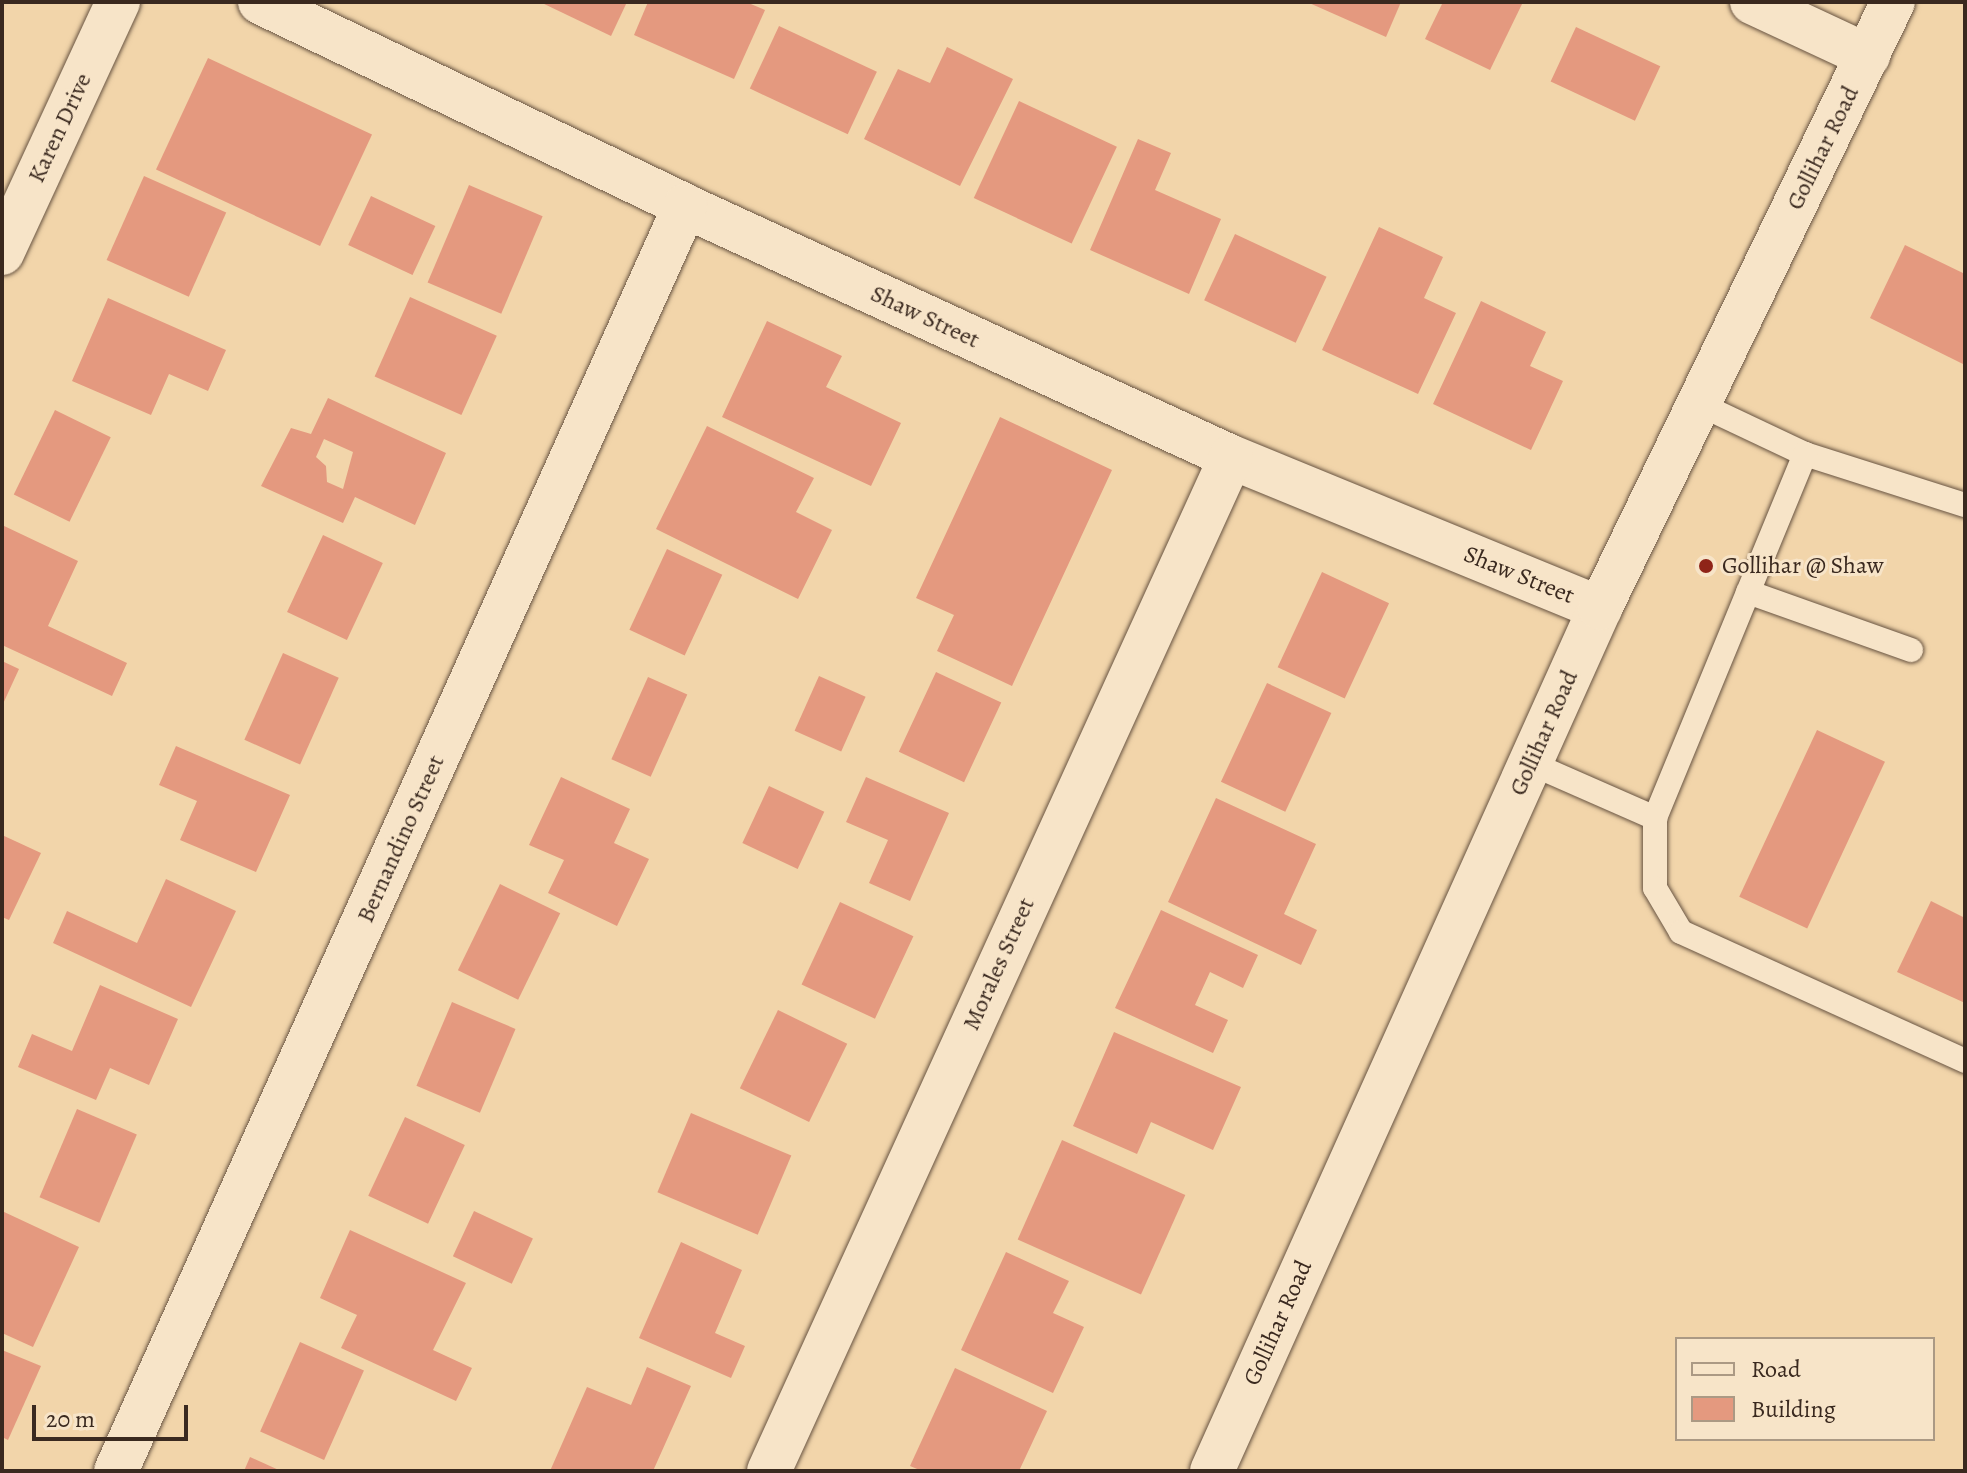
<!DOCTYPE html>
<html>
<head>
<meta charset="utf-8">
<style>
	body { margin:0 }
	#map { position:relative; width:1967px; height:1473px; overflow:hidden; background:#f2d5aa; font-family:Alegreya,serif }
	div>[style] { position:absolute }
	.building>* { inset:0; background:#e4997f; transform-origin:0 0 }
	.roads { filter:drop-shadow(0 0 2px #685442) drop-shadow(0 0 2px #685442) }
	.lane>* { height:24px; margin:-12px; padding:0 12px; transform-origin:12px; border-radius:12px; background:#f7e4c8 }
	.street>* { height:44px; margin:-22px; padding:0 22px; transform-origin:22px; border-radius:22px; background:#f7e4c8 }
	.secondary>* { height:44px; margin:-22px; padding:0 22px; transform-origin:22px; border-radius:22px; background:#f7e4c8 }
	.dots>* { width:22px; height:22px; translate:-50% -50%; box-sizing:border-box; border:4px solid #f7e4c8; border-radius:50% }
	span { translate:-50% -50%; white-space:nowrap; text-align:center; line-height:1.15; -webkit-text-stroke:6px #f7e4c8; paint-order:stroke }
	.street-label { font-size:24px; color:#3a291f }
	.poi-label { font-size:24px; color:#3a291f }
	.left { translate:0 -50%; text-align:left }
	.frame { position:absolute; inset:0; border:4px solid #3a291f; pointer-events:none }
	.legend { position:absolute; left:1675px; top:1337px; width:260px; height:104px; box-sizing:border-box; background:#f7e4c8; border:2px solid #ab9984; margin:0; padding:10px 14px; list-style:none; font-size:24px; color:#3a291f }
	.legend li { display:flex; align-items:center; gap:16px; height:40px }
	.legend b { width:40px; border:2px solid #ab9984 }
	.scale { position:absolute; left:32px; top:1405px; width:156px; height:36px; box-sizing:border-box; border:4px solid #3a291f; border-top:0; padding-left:10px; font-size:24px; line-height:28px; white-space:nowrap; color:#3a291f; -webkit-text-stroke:6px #f7e4c8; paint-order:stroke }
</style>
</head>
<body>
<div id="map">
	<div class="building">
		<i style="clip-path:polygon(540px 2px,627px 2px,611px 36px)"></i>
		<i style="clip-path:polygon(648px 2px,746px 2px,765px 10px,734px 79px,634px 35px)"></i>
		<i style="clip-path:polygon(1307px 2px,1401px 2px,1386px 37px)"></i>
		<i style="clip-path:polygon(1443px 2px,1523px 2px,1490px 70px,1425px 39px)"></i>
		<i style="left:779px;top:26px;width:108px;height:69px;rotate:25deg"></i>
		<i style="left:1576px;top:27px;width:93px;height:60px;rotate:25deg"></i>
		<i style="clip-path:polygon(947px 47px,1013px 79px,960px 186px,864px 139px,898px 69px,930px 83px)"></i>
		<i style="left:208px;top:58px;width:181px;height:123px;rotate:25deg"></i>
		<i style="left:1019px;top:101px;width:108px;height:107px;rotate:25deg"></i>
		<i style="clip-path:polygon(1138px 139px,1171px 153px,1155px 190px,1221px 219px,1189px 294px,1090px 250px)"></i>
		<i style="left:144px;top:176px;width:90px;height:92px;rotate:24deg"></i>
		<i style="left:469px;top:185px;width:80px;height:106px;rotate:23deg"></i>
		<i style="left:371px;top:196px;width:71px;height:54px;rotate:25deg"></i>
		<i style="clip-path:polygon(1379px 227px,1443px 257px,1424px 298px,1456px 313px,1418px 394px,1322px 350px)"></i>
		<i style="left:1235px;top:234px;width:101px;height:73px;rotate:25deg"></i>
		<i style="clip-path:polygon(1905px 245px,1965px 274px,1965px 365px,1870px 318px)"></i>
		<i style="left:410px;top:297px;width:95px;height:87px;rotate:24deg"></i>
		<i style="clip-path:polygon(108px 298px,226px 350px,208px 391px,169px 374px,151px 415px,72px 381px)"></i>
		<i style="clip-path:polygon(1481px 301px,1546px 332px,1530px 366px,1563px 381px,1531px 450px,1433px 404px)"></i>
		<i style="clip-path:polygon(767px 321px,842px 356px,826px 387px,901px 423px,871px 486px,722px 417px)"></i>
		<i style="clip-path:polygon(evenodd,328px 398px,446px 453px,415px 525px,355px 497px,343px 523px,261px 486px,291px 428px,311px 434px,328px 398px,324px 439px,353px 452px,343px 489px,327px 482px,326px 466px,316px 457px,324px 439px)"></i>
		<i style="left:55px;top:410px;width:62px;height:94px;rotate:26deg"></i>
		<i style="clip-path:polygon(1000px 417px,1112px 470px,1012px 686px,937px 651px,954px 615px,916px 598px)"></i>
		<i style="clip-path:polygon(707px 426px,814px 478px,796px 512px,832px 530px,798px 599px,656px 529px)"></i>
		<i style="clip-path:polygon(2px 525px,78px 561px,48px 626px,127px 663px,112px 696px,2px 645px)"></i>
		<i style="left:323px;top:535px;width:66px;height:85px;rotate:25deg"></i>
		<i style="left:667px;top:549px;width:61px;height:89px;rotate:25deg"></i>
		<i style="left:1322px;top:572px;width:74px;height:105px;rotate:25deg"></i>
		<i style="left:283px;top:653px;width:61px;height:95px;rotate:24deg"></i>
		<i style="clip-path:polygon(2px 661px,19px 669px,2px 706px)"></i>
		<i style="left:936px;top:672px;width:72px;height:88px;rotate:25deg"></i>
		<i style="left:819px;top:676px;width:51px;height:60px;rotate:24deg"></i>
		<i style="left:648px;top:677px;width:43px;height:90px;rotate:24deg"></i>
		<i style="left:1267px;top:683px;width:71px;height:109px;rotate:25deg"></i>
		<i style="left:1817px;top:730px;width:75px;height:184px;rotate:25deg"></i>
		<i style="clip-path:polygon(176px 746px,290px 795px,256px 872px,180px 840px,197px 801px,159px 785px)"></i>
		<i style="clip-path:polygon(561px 777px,630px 809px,614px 843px,649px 859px,617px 926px,548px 893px,564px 860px,529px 845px)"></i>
		<i style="clip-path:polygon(866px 777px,949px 813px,910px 901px,869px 883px,888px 840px,846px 822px)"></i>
		<i style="left:769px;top:786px;width:61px;height:63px;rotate:25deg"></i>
		<i style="clip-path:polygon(1216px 798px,1316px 844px,1284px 914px,1317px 930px,1301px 965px,1168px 902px)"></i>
		<i style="clip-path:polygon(2px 835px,41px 853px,9px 920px,2px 917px)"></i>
		<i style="clip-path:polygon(166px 879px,236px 911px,191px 1007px,53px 943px,67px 911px,137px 943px)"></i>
		<i style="left:500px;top:884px;width:67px;height:96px;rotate:26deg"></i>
		<i style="clip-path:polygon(1931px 901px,1965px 918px,1965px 1003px,1897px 972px)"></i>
		<i style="left:840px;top:902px;width:81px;height:91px;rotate:25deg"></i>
		<i style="clip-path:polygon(1161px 910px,1258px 955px,1243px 988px,1210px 972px,1195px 1005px,1228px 1020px,1213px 1053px,1115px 1008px)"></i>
		<i style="clip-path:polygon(100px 985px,178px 1019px,149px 1085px,110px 1068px,96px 1100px,18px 1067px,32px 1034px,72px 1051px)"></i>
		<i style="left:452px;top:1002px;width:69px;height:91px;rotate:23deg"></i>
		<i style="left:778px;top:1010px;width:77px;height:87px;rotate:26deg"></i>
		<i style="clip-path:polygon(1114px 1032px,1241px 1087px,1213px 1150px,1151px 1122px,1137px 1154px,1073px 1126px)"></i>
		<i style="left:77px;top:1109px;width:65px;height:96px;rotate:23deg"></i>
		<i style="left:691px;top:1113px;width:109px;height:86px;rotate:23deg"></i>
		<i style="left:405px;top:1117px;width:66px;height:87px;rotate:25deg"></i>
		<i style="left:1062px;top:1140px;width:135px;height:109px;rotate:24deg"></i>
		<i style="clip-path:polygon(2px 1211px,79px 1247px,33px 1347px,2px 1333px)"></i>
		<i style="left:474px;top:1211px;width:65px;height:50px;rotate:25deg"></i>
		<i style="clip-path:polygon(350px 1230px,466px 1283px,433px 1350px,472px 1368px,456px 1401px,341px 1348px,357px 1315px,320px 1298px)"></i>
		<i style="clip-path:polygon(681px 1242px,742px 1270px,715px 1333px,745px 1346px,731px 1378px,639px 1338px)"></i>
		<i style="clip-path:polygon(1006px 1252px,1069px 1281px,1053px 1313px,1084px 1327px,1053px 1393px,961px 1350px)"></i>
		<i style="left:300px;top:1342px;width:70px;height:98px;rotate:24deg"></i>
		<i style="clip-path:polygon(2px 1350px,41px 1366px,8px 1440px,2px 1437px)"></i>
		<i style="clip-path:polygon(647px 1367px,691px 1386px,653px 1471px,550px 1471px,587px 1387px,631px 1405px)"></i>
		<i style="clip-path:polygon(955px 1368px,1047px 1411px,1019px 1471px,922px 1471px,910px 1466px)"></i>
		<i style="clip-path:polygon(250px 1457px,281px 1471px,244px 1471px)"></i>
	</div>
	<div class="roads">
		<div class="lane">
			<i style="left:1699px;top:404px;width:117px;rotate:25.3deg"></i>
			<i style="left:1805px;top:454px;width:168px;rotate:17.7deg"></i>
			<i style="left:1748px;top:592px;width:173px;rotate:19.6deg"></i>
			<i style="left:1530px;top:763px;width:137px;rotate:23.7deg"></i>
			<i style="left:1655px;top:818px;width:394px;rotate:-67.6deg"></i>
			<i style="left:1655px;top:818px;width:70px;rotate:90deg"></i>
			<i style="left:1655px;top:888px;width:51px;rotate:59.4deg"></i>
			<i style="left:1681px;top:932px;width:312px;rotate:24.4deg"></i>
		</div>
		<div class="street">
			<i style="left:260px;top:2px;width:471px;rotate:25.6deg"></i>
			<i style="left:685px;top:206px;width:601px;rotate:24.69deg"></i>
			<i style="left:1231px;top:457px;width:399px;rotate:22.3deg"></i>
			<i style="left:1752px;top:2px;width:128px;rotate:25deg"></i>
			<i style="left:2px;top:253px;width:277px;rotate:-65.2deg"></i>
			<i style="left:116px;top:1471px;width:1387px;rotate:-65.78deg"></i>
			<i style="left:769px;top:1471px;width:1114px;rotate:-65.5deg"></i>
		</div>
		<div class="secondary">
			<i style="left:1212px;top:1471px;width:946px;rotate:-65.79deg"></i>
			<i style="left:1600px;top:608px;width:673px;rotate:-64.2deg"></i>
		</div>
	</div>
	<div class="dots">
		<i style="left:1706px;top:566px;background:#8f2418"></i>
	</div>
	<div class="street-label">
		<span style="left:60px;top:128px;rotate:-65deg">Karen Drive</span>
		<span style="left:1823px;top:148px;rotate:-64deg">Gollihar Road</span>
		<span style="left:925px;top:317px;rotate:25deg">Shaw Street</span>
		<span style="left:1519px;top:575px;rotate:22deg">Shaw Street</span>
		<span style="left:1544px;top:733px;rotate:-66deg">Gollihar Road</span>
		<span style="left:401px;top:839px;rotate:-66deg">Bernandino Street</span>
		<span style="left:999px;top:964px;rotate:-66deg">Morales Street</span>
		<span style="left:1278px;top:1323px;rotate:-66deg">Gollihar Road</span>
	</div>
	<div class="poi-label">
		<span class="left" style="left:1722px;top:566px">Gollihar @ Shaw</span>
	</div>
	<div class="frame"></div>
	<ul class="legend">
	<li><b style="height:10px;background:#f7e4c8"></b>Road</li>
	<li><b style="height:22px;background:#e4997f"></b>Building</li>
	</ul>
	<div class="scale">20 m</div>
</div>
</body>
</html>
